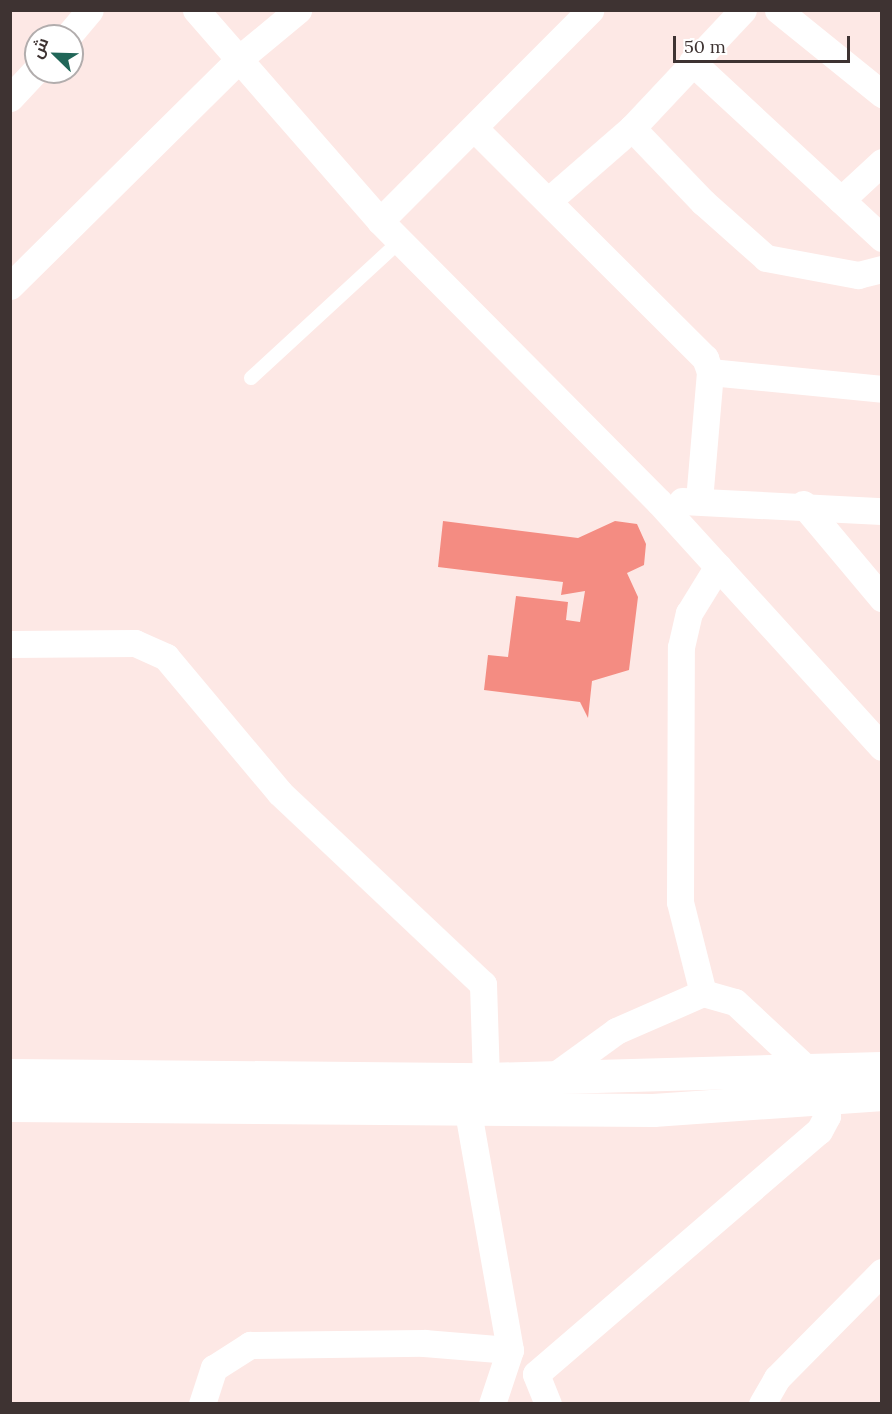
<!DOCTYPE html>
<html>
<head>
<meta charset="utf-8">
<style>
	body { margin:0 }
	#map { position:relative; width:892px; height:1414px; overflow:hidden; background:#fde8e5; font-family:Lora,Cairo,serif }
	div>[style] { position:absolute }
	.building>* { inset:0; background:#f48c82 }
	.lane>* { height:14px; margin:-7px; padding:0 7px; transform-origin:7px; border-radius:7px; background:#fff }
	.street>* { height:27px; margin:-13.5px; padding:0 13.5px; transform-origin:13.5px; border-radius:13.5px; background:#fff }
	.secondary>* { height:33px; margin:-16.5px; padding:0 16.5px; transform-origin:16.5px; border-radius:16.5px; background:#fff }
	span { translate:-50% -50%; white-space:nowrap; text-align:center; line-height:1.15; -webkit-text-stroke:6px #fff; paint-order:stroke }
	.frame { position:absolute; inset:0; border:12px solid #3e3332; pointer-events:none }
	.north { position:absolute; left:24px; top:24px; width:60px; height:60px; box-sizing:border-box; background:#fff; border:2px solid #b2adad; border-radius:50%; rotate:293deg; font-size:16px; font-weight:700; line-height:24px; text-align:center; color:#3e3332 }
	.north::after { content:''; display:block; margin:auto; width:21px; height:27px; background:#216658; clip-path:polygon(50% 0,100% 100%,50% 72%,0 100%) }
	.scale { position:absolute; left:673px; top:36px; width:177px; height:27px; box-sizing:border-box; border:3px solid #3e3332; border-top:0; padding-left:8px; font-size:18px; line-height:21px; white-space:nowrap; color:#3e3332; -webkit-text-stroke:4px #fff; paint-order:stroke }
</style>
</head>
<body>
<div id="map">
	<div class="building">
		<i style="clip-path:polygon(443px 521px,578px 538px,615px 521px,637px 524px,646px 544px,644px 565px,627px 573px,638px 597px,629px 670px,592px 681px,588px 718px,580px 702px,484px 690px,488px 655px,508px 657px,516px 596px,568px 602px,566px 620px,580px 622px,585px 591px,561px 595px,563px 582px,438px 567px)"></i>
	</div>
	<div class="lane">
		<i style="left:251px;top:378px;width:202px;rotate:-42.6deg"></i>
	</div>
	<div class="street">
		<i style="left:196px;top:10px;width:280px;rotate:48.9deg"></i>
		<i style="left:380px;top:221px;width:396px;rotate:45.2deg"></i>
		<i style="left:659px;top:502px;width:331px;rotate:47.7deg"></i>
		<i style="left:778px;top:10px;width:134px;rotate:38.9deg"></i>
		<i style="left:68px;top:36px;width:34px;rotate:-50deg"></i>
		<i style="left:692px;top:62px;width:259px;rotate:42.8deg"></i>
		<i style="left:10px;top:98px;width:38px;rotate:-47deg"></i>
		<i style="left:632px;top:128px;width:103px;rotate:46.2deg"></i>
		<i style="left:703px;top:202px;width:84px;rotate:41.6deg"></i>
		<i style="left:766px;top:258px;width:94px;rotate:10.5deg"></i>
		<i style="left:858px;top:275px;width:25px;rotate:-14deg"></i>
		<i style="left:475px;top:129px;width:325px;rotate:44.9deg"></i>
		<i style="left:705px;top:358px;width:15px;rotate:70deg"></i>
		<i style="left:710px;top:372px;width:128px;rotate:94.9deg"></i>
		<i style="left:841px;top:200px;width:56px;rotate:-42.8deg"></i>
		<i style="left:548px;top:201px;width:111px;rotate:-41deg"></i>
		<i style="left:632px;top:128px;width:162px;rotate:-46.8deg"></i>
		<i style="left:380px;top:221px;width:298px;rotate:-45.1deg"></i>
		<i style="left:10px;top:286px;width:322px;rotate:-44.7deg"></i>
		<i style="left:239px;top:59px;width:77px;rotate:-39.7deg"></i>
		<i style="left:710px;top:372px;width:173px;rotate:5.6deg"></i>
		<i style="left:682px;top:501px;width:200px;rotate:2.9deg"></i>
		<i style="left:803px;top:504px;width:123px;rotate:50deg"></i>
		<i style="left:10px;top:644px;width:125px;rotate:-0.5deg"></i>
		<i style="left:135px;top:643px;width:34px;rotate:24deg"></i>
		<i style="left:166px;top:657px;width:177px;rotate:50deg"></i>
		<i style="left:280px;top:793px;width:279px;rotate:43.3deg"></i>
		<i style="left:483px;top:984px;width:95px;rotate:88.2deg"></i>
		<i style="left:703px;top:993px;width:94px;rotate:-104.2deg"></i>
		<i style="left:680px;top:902px;width:255px;rotate:-89.8deg"></i>
		<i style="left:681px;top:647px;width:35px;rotate:-77deg"></i>
		<i style="left:689px;top:613px;width:55px;rotate:-58.3deg"></i>
		<i style="left:550px;top:1079px;width:82px;rotate:-36deg"></i>
		<i style="left:616px;top:1031px;width:95px;rotate:-23.6deg"></i>
		<i style="left:703px;top:993px;width:33px;rotate:16deg"></i>
		<i style="left:735px;top:1002px;width:103px;rotate:43deg"></i>
		<i style="left:464px;top:1089px;width:265px;rotate:80deg"></i>
		<i style="left:510px;top:1350px;width:57px;rotate:108.4deg"></i>
		<i style="left:202px;top:1404px;width:38px;rotate:-72deg"></i>
		<i style="left:214px;top:1368px;width:43px;rotate:-32.6deg"></i>
		<i style="left:250px;top:1345px;width:174px;rotate:-0.7deg"></i>
		<i style="left:424px;top:1343px;width:86px;rotate:4.7deg"></i>
		<i style="left:548px;top:1404px;width:32px;rotate:-112deg"></i>
		<i style="left:536px;top:1374px;width:373px;rotate:-40.7deg"></i>
		<i style="left:819px;top:1131px;width:17px;rotate:-62deg"></i>
		<i style="left:827px;top:1116px;width:38px;rotate:-101deg"></i>
		<i style="left:762px;top:1404px;width:30px;rotate:-60deg"></i>
		<i style="left:777px;top:1378px;width:149px;rotate:-45.3deg"></i>
	</div>
	<div class="secondary">
		<i style="left:10px;top:1075px;width:476px;rotate:0.5deg"></i>
		<i style="left:486px;top:1079px;width:396px;rotate:-1.6deg"></i>
		<i style="left:10px;top:1105px;width:643px;rotate:0.45deg"></i>
		<i style="left:653px;top:1110px;width:230px;rotate:-4deg"></i>
	</div>
	<div class="frame"></div>
	<div class="north">ش</div>
	<div class="scale">50 m</div>
</div>
</body>
</html>
